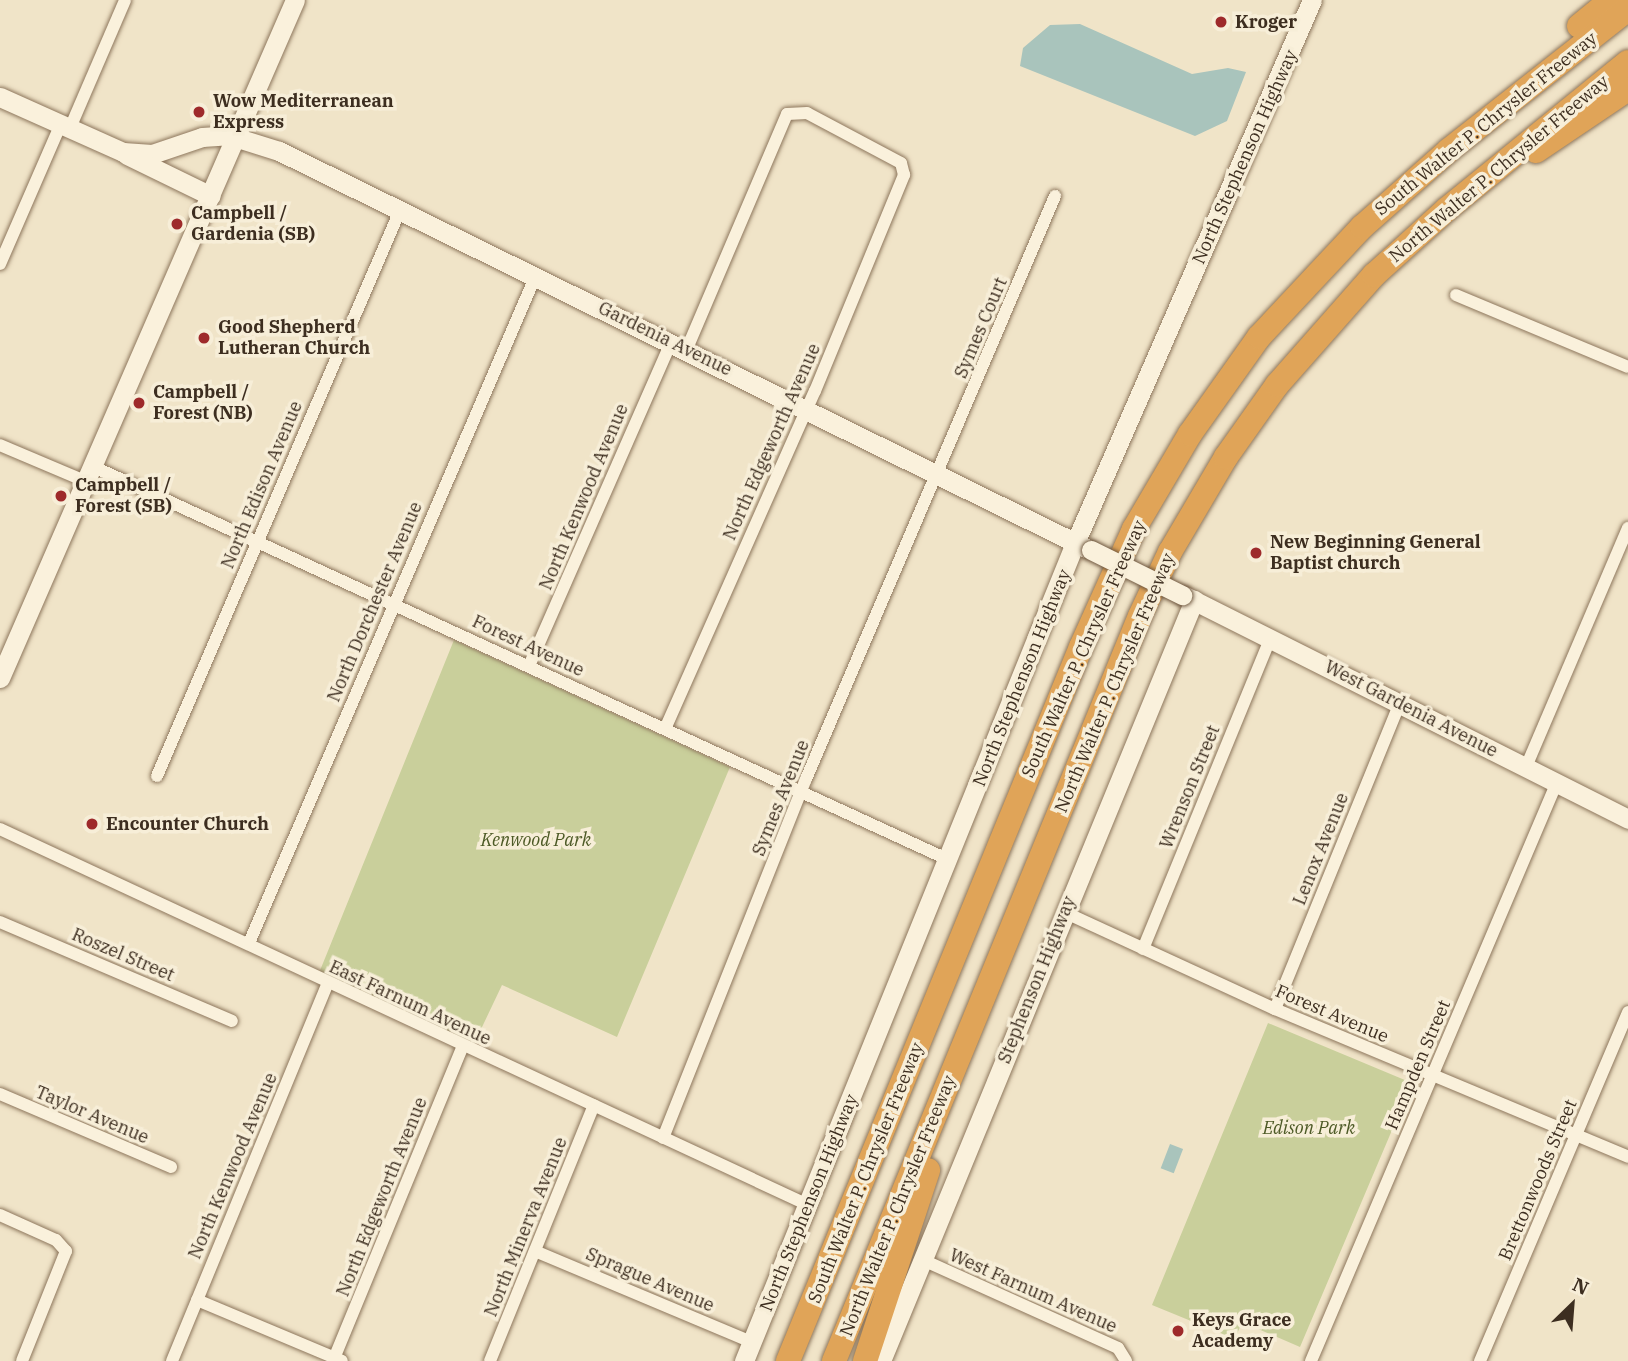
<!DOCTYPE html>
<html>
<head>
<meta charset="utf-8">
<style>
	body { margin:0 }
	#map { position:relative; width:1628px; height:1361px; overflow:hidden; background:#f0e4c8; font-family:"IBM Plex Serif",serif }
	div>[style] { position:absolute }
	.green>* { inset:0; background:#c9cf9b }
	.water>* { inset:0; background:#a9c4bc; transform-origin:0 0 }
	.roads { filter:drop-shadow(0 0 2px #8d765c) drop-shadow(0 0 2px #8d765c) }
	.street>* { height:12px; margin:-6px; padding:0 6px; transform-origin:6px; border-radius:6px; background:#faf1dc }
	.secondary>* { height:19px; margin:-9.5px; padding:0 9.5px; transform-origin:9.5px; border-radius:9.5px; background:#faf1dc }
	.highway>* { height:24px; margin:-12px; padding:0 12px; transform-origin:12px; border-radius:12px; background:#e0a458 }
	.bridges { filter:drop-shadow(0 0 2px #6f573f) drop-shadow(0 0 2px #6f573f) }
	.secondary-bridge>* { height:19px; margin:-9.5px; padding:0 9.5px; transform-origin:9.5px; border-radius:9.5px; background:#faf1dc }
	.dots>* { width:19px; height:19px; translate:-50% -50%; box-sizing:border-box; border:4px solid #f7eed8; border-radius:50% }
	span { translate:-50% -50%; white-space:nowrap; text-align:center; line-height:1.15; -webkit-text-stroke:7px #f7eed8; paint-order:stroke }
	.poi-label { font-size:18px; color:#3d2e20; font-weight:700 }
	.left { translate:0 -50%; text-align:left }
	.street-label { font-size:18px; color:#3d2e20 }
	.park-label { font-size:18px; color:#4d5a26; font-style:italic }
	.north { position:absolute; left:1537px; top:1270px; width:70px; height:70px; -webkit-text-stroke:5px #f7eed8; paint-order:stroke; rotate:25deg; font-size:19px; font-weight:700; line-height:28px; text-align:center; color:#3d2e20 }
	.north::after { content:''; display:block; margin:auto; width:24px; height:32px; background:#3d2e20; clip-path:polygon(50% 0,100% 100%,50% 72%,0 100%) }
</style>
</head>
<body>
<div id="map">
	<div class="green">
		<i style="clip-path:polygon(454px 640px,730px 767px,617px 1037px,502px 985px,474px 1044px,319px 973px)"></i>
		<i style="clip-path:polygon(1268px 1023px,1412px 1083px,1300px 1347px,1242px 1322px,1235px 1339px,1152px 1305px)"></i>
	</div>
	<div class="water">
		<i style="clip-path:polygon(1080px 24px,1192px 74px,1228px 68px,1246px 72px,1227px 121px,1195px 136px,1020px 66px,1023px 48px,1050px 25px)"></i>
		<i style="left:1170px;top:1144px;width:14px;height:26px;rotate:21deg"></i>
	</div>
	<div class="roads">
		<div class="street">
			<i style="left:70px;top:128px;width:139px;rotate:-66.7deg"></i>
			<i style="left:0;top:264px;width:153px;rotate:-66.5deg"></i>
			<i style="left:1456px;top:295px;width:186px;rotate:22.7deg"></i>
			<i style="left:0;top:445px;width:92px;rotate:23deg"></i>
			<i style="left:92px;top:466px;width:943px;rotate:24.69deg"></i>
			<i style="left:529px;top:666px;width:354px;rotate:-66.3deg"></i>
			<i style="left:665px;top:729px;width:370px;rotate:-66.1deg"></i>
			<i style="left:815px;top:391px;width:234px;rotate:-67.6deg"></i>
			<i style="left:904px;top:175px;width:12px;rotate:-104deg"></i>
			<i style="left:901px;top:163px;width:106px;rotate:-152deg"></i>
			<i style="left:807px;top:113px;width:20px;rotate:177deg"></i>
			<i style="left:787px;top:114px;width:255px;rotate:113.1deg"></i>
			<i style="left:1526px;top:767px;width:260px;rotate:-66.9deg"></i>
			<i style="left:157px;top:776px;width:618px;rotate:-66.75deg"></i>
			<i style="left:0;top:829px;width:891px;rotate:24.95deg"></i>
			<i style="left:1064px;top:912px;width:232px;rotate:24.7deg"></i>
			<i style="left:1275px;top:1009px;width:383px;rotate:22.7deg"></i>
			<i style="left:0;top:922px;width:252px;rotate:23.1deg"></i>
			<i style="left:249px;top:943px;width:727px;rotate:-66.75deg"></i>
			<i style="left:1143px;top:949px;width:335px;rotate:-67.7deg"></i>
			<i style="left:1275px;top:1009px;width:331px;rotate:-67.8deg"></i>
			<i style="left:0;top:1094px;width:186px;rotate:23.1deg"></i>
			<i style="left:663px;top:1138px;width:386px;rotate:-68.3deg"></i>
			<i style="left:806px;top:779px;width:634px;rotate:-66.87deg"></i>
			<i style="left:0;top:1215px;width:61px;rotate:24.1deg"></i>
			<i style="left:56px;top:1240px;width:15px;rotate:48deg"></i>
			<i style="left:66px;top:1251px;width:118px;rotate:111.8deg"></i>
			<i style="left:535px;top:1251px;width:234px;rotate:22.8deg"></i>
			<i style="left:923px;top:1260px;width:214px;rotate:24.3deg"></i>
			<i style="left:1118px;top:1348px;width:15px;rotate:58deg"></i>
			<i style="left:197px;top:1300px;width:157px;rotate:22.8deg"></i>
			<i style="left:172px;top:1361px;width:407px;rotate:-67.6deg"></i>
			<i style="left:333px;top:1361px;width:341px;rotate:-67.6deg"></i>
			<i style="left:490px;top:1361px;width:276px;rotate:-67.9deg"></i>
			<i style="left:1311px;top:1361px;width:629px;rotate:-66.98deg"></i>
			<i style="left:1480px;top:1361px;width:379px;rotate:-67deg"></i>
		</div>
		<div class="secondary">
			<i style="left:0;top:97px;width:135px;rotate:24.1deg"></i>
			<i style="left:123px;top:152px;width:29px;rotate:4deg"></i>
			<i style="left:152px;top:154px;width:53px;rotate:-18.8deg"></i>
			<i style="left:202px;top:137px;width:26px;rotate:-4deg"></i>
			<i style="left:228px;top:135px;width:53px;rotate:17.4deg"></i>
			<i style="left:279px;top:151px;width:899px;rotate:26.19deg"></i>
			<i style="left:127px;top:155px;width:93px;rotate:26deg"></i>
			<i style="left:1185px;top:596px;width:496px;rotate:26.7deg"></i>
			<i style="left:0;top:678px;width:739px;rotate:-66.49deg"></i>
			<i style="left:744px;top:1361px;width:882px;rotate:-67.97deg"></i>
			<i style="left:1075px;top:543px;width:592px;rotate:-66.42deg"></i>
			<i style="left:881px;top:1361px;width:823px;rotate:-67.64deg"></i>
		</div>
		<div class="highway">
			<i style="left:1579px;top:26px;width:41px;rotate:-39.1deg"></i>
			<i style="left:1536px;top:151px;width:111px;rotate:-34deg"></i>
			<i style="left:788px;top:1361px;width:772px;rotate:-67.69deg"></i>
			<i style="left:1081px;top:647px;width:129px;rotate:-65.8deg"></i>
			<i style="left:1134px;top:529px;width:110px;rotate:-59.5deg"></i>
			<i style="left:1190px;top:434px;width:119px;rotate:-54.6deg"></i>
			<i style="left:1259px;top:337px;width:151px;rotate:-46.9deg"></i>
			<i style="left:1362px;top:227px;width:116px;rotate:-41.5deg"></i>
			<i style="left:1449px;top:150px;width:228px;rotate:-38.2deg"></i>
			<i style="left:834px;top:1361px;width:805px;rotate:-67.67deg"></i>
			<i style="left:1140px;top:616px;width:71px;rotate:-64.9deg"></i>
			<i style="left:1170px;top:552px;width:110px;rotate:-59.5deg"></i>
			<i style="left:1226px;top:457px;width:88px;rotate:-54.7deg"></i>
			<i style="left:1277px;top:385px;width:147px;rotate:-48.6deg"></i>
			<i style="left:1374px;top:275px;width:98px;rotate:-42.1deg"></i>
			<i style="left:1447px;top:209px;width:233px;rotate:-39.1deg"></i>
			<i style="left:865px;top:1361px;width:201px;rotate:-71.7deg"></i>
		</div>
	</div>
	<div class="bridges">
		<div class="secondary-bridge">
			<i style="left:1091px;top:550px;width:102px;rotate:26.3deg"></i>
		</div>
	</div>
	<div class="dots">
		<i style="left:1221px;top:22px;background:#9e2a2b"></i>
		<i style="left:199px;top:112px;background:#9e2a2b"></i>
		<i style="left:177px;top:224px;background:#9e2a2b"></i>
		<i style="left:204px;top:338px;background:#9e2a2b"></i>
		<i style="left:139px;top:403px;background:#9e2a2b"></i>
		<i style="left:61px;top:496px;background:#9e2a2b"></i>
		<i style="left:1256px;top:553px;background:#9e2a2b"></i>
		<i style="left:92px;top:824px;background:#9e2a2b"></i>
		<i style="left:1178px;top:1331px;background:#9e2a2b"></i>
	</div>
	<div class="poi-label">
		<span class="left" style="left:1235px;top:22px">Kroger</span>
		<span class="left" style="left:213px;top:112px">Wow Mediterranean<br>Express</span>
		<span class="left" style="left:191px;top:224px">Campbell /<br>Gardenia (SB)</span>
		<span class="left" style="left:218px;top:338px">Good Shepherd<br>Lutheran Church</span>
		<span class="left" style="left:153px;top:403px">Campbell /<br>Forest (NB)</span>
		<span class="left" style="left:75px;top:496px">Campbell /<br>Forest (SB)</span>
		<span class="left" style="left:1270px;top:553px">New Beginning General<br>Baptist church</span>
		<span class="left" style="left:106px;top:824px">Encounter Church</span>
		<span class="left" style="left:1192px;top:1331px">Keys Grace<br>Academy</span>
	</div>
	<div class="street-label">
		<span style="left:1486px;top:124px;rotate:-39deg">South Walter P. Chrysler Freeway</span>
		<span style="left:1245px;top:157px;rotate:-66deg">North Stephenson Highway</span>
		<span style="left:1499px;top:169px;rotate:-40deg">North Walter P. Chrysler Freeway</span>
		<span style="left:981px;top:328px;rotate:-67deg">Symes Court</span>
		<span style="left:665px;top:339px;rotate:26deg">Gardenia Avenue</span>
		<span style="left:772px;top:442px;rotate:-66deg">North Edgeworth Avenue</span>
		<span style="left:262px;top:485px;rotate:-67deg">North Edison Avenue</span>
		<span style="left:584px;top:497px;rotate:-67deg">North Kenwood Avenue</span>
		<span style="left:375px;top:602px;rotate:-67deg">North Dorchester Avenue</span>
		<span style="left:528px;top:646px;rotate:25deg">Forest Avenue</span>
		<span style="left:1084px;top:649px;rotate:-66deg">South Walter P. Chrysler Freeway</span>
		<span style="left:1022px;top:678px;rotate:-68deg">North Stephenson Highway</span>
		<span style="left:1115px;top:683px;rotate:-67deg">North Walter P. Chrysler Freeway</span>
		<span style="left:1411px;top:709px;rotate:27deg">West Gardenia Avenue</span>
		<span style="left:1190px;top:787px;rotate:-68deg">Wrenson Street</span>
		<span style="left:781px;top:798px;rotate:-68deg">Symes Avenue</span>
		<span style="left:1321px;top:849px;rotate:-68deg">Lenox Avenue</span>
		<span style="left:123px;top:955px;rotate:23deg">Roszel Street</span>
		<span style="left:1037px;top:980px;rotate:-68deg">Stephenson Highway</span>
		<span style="left:410px;top:1003px;rotate:25deg">East Farnum Avenue</span>
		<span style="left:1332px;top:1014px;rotate:23deg">Forest Avenue</span>
		<span style="left:1418px;top:1065px;rotate:-67deg">Hampden Street</span>
		<span style="left:92px;top:1115px;rotate:23deg">Taylor Avenue</span>
		<span style="left:233px;top:1166px;rotate:-67deg">North Kenwood Avenue</span>
		<span style="left:866px;top:1173px;rotate:-68deg">South Walter P. Chrysler Freeway</span>
		<span style="left:1538px;top:1180px;rotate:-67deg">Brettonwoods Street</span>
		<span style="left:382px;top:1197px;rotate:-68deg">North Edgeworth Avenue</span>
		<span style="left:809px;top:1203px;rotate:-68deg">North Stephenson Highway</span>
		<span style="left:898px;top:1206px;rotate:-68deg">North Walter P. Chrysler Freeway</span>
		<span style="left:526px;top:1227px;rotate:-68deg">North Minerva Avenue</span>
		<span style="left:650px;top:1280px;rotate:23deg">Sprague Avenue</span>
		<span style="left:1033px;top:1291px;rotate:24deg">West Farnum Avenue</span>
	</div>
	<div class="park-label">
		<span style="left:536px;top:840px">Kenwood Park</span>
		<span style="left:1309px;top:1128px">Edison Park</span>
	</div>
	<div class="north">N</div>
</div>
</body>
</html>
